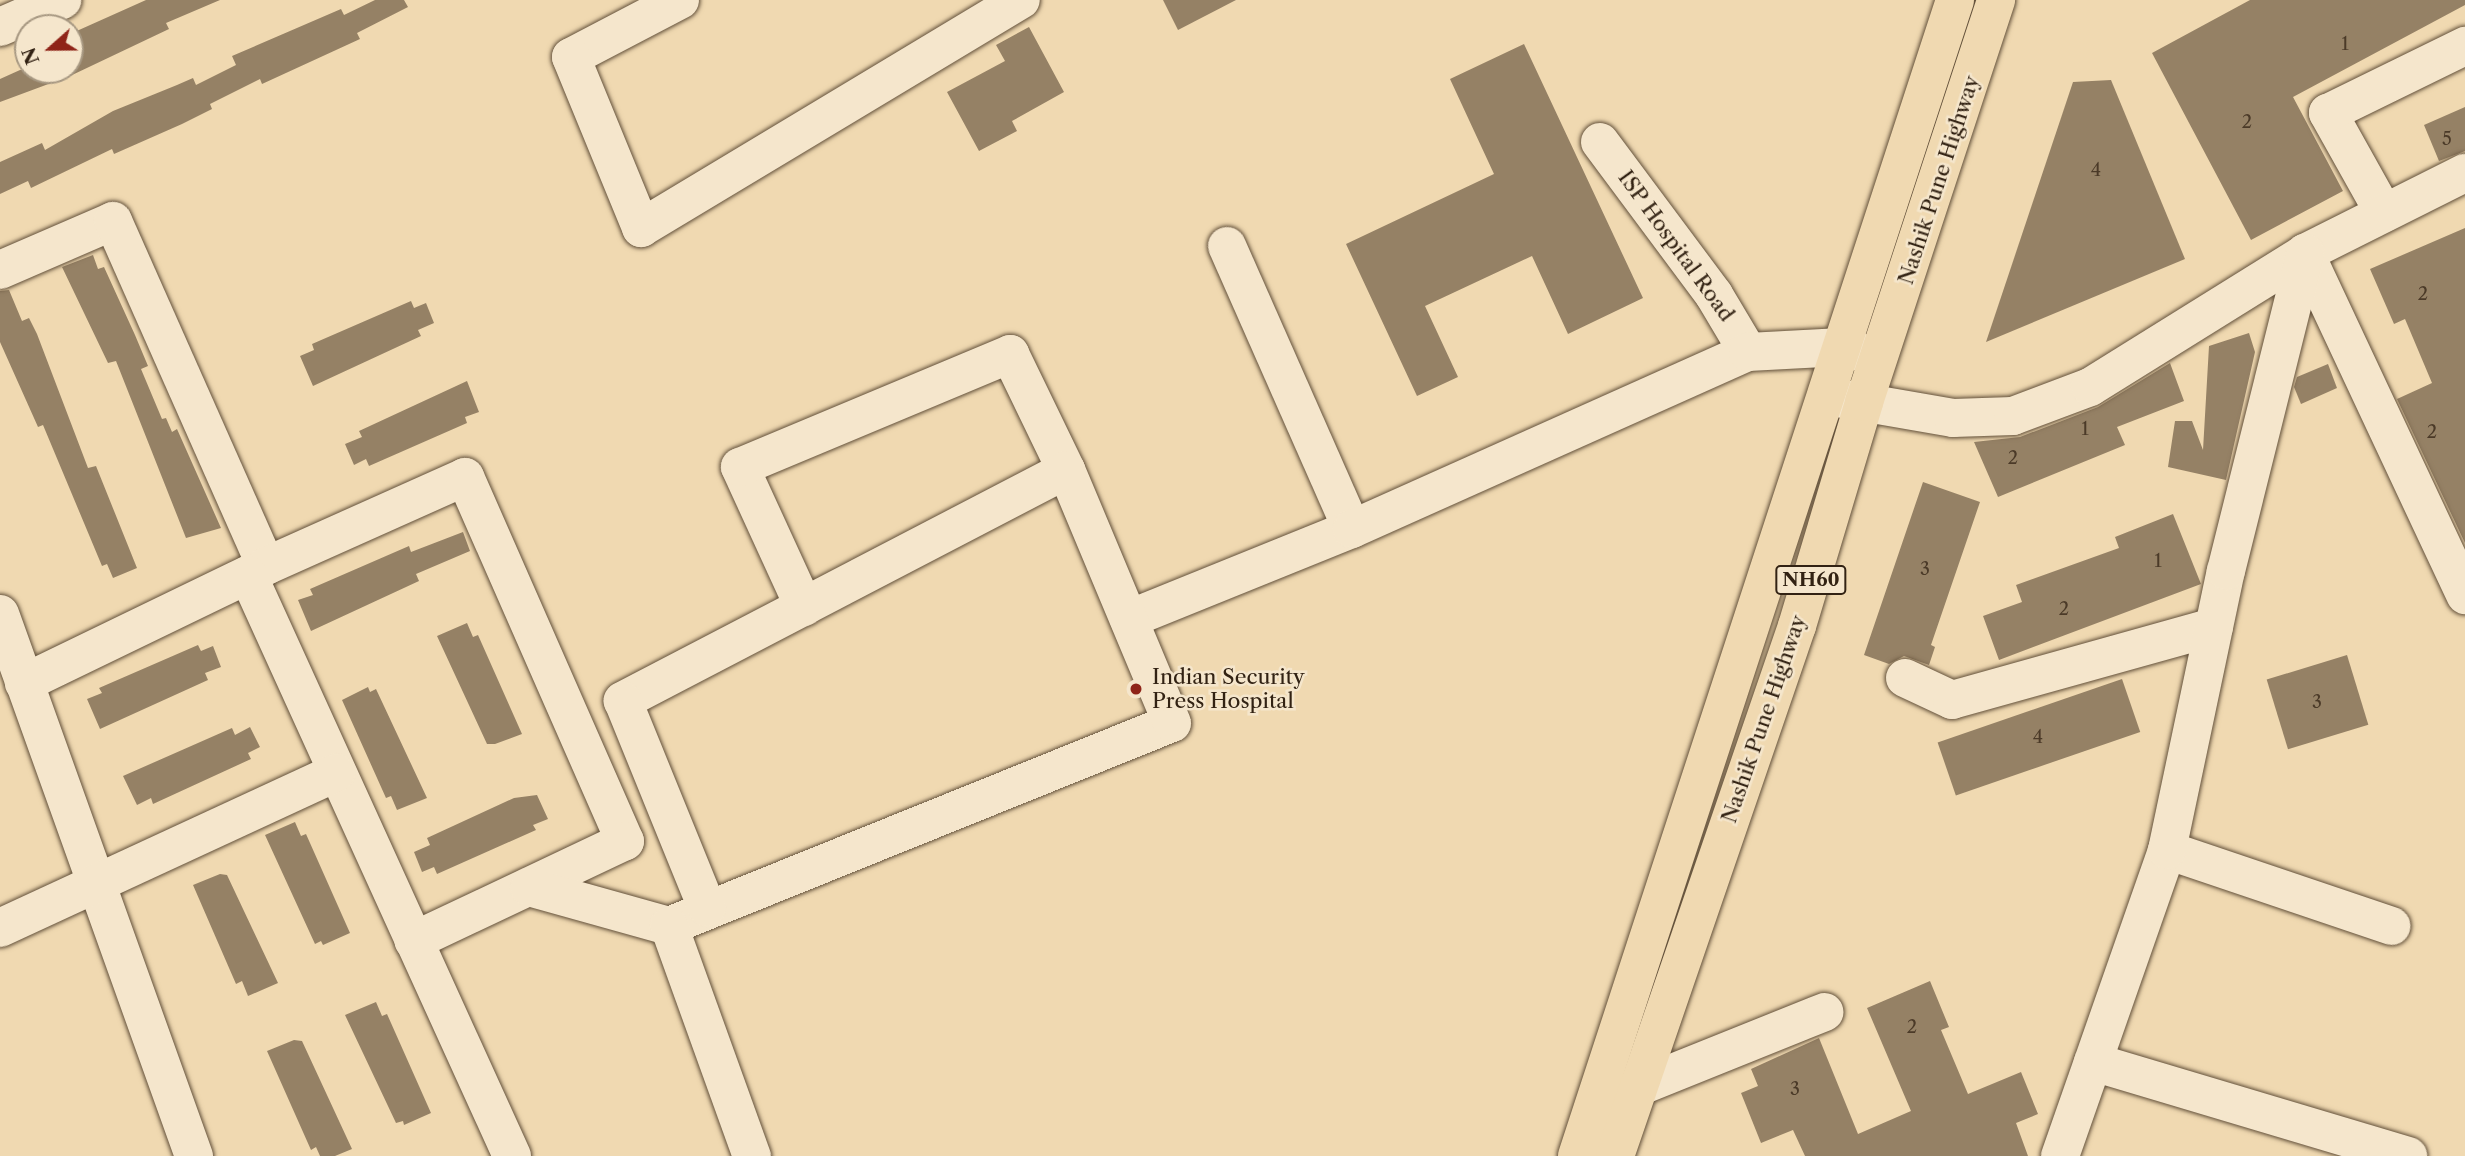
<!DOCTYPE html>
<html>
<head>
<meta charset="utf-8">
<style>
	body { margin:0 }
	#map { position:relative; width:2465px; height:1156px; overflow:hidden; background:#f0d9b1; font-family:"Libre Caslon Text",serif }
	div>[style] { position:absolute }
	.building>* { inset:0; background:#958165; transform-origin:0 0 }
	.roads { filter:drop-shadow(0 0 2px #62503a) drop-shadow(0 0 2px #62503a) }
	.minor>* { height:38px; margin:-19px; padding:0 19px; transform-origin:19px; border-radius:19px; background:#f5e6cc }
	.highway>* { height:38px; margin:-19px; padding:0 19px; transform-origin:19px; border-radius:19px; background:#f0d9b1 }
	.dots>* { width:19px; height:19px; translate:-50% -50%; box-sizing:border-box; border:4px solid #f5e6cc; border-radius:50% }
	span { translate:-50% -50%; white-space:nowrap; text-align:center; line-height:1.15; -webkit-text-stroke:5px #f5e6cc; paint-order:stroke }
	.number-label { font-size:18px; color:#4b3a28 }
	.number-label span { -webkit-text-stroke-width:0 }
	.shield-label span { padding:2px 5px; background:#f5e6cc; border:2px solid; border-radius:5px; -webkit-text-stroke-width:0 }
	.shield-label { font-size:19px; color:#322213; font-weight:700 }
	.street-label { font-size:21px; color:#322213 }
	.poi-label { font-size:21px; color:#322213 }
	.left { translate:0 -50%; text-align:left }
	.north { position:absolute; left:14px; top:14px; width:70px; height:70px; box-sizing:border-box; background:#f5e6cc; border:2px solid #a79882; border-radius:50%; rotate:249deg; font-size:19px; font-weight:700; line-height:28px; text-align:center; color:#322213 }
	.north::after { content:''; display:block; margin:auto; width:24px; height:32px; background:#8f2418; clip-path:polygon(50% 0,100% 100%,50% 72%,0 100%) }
</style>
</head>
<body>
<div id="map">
	<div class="building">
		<i style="clip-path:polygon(146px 0,220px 0,166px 23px,169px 29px,70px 76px,0 102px,0 79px,20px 70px,70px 70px,70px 34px)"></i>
		<i style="clip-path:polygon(375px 0,404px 0,408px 7px,357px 33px,360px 39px,262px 84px,260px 79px,210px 104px,212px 109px,182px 124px,114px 154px,112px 149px,31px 188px,28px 181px,0 194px,0 162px,42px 143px,45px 150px,113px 111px,177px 85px,193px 78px,196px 85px,236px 65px,232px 56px,341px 9px,344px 15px)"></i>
		<i style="clip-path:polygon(1163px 0,1236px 0,1178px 30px)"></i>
		<i style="clip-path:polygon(2250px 0,2465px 0,2465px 5px,2293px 97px,2343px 191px,2251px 240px,2152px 53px)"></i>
		<i style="clip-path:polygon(1029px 27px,1064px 92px,1012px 121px,1017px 131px,979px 151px,947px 92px,1005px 61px,996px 45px)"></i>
		<i style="clip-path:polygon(1524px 44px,1643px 298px,1568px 334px,1532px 256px,1425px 306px,1458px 377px,1417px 396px,1346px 244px,1494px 174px,1450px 79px)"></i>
		<i style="clip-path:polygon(2111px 80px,2185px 259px,1986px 342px,2073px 82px)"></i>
		<i style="clip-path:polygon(2465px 107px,2465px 151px,2439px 161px,2424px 125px)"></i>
		<i style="clip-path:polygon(2465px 228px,2465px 543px,2397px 399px,2432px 383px,2405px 319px,2394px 324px,2370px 269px)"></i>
		<i style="clip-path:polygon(93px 255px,98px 269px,104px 267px,135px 335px,148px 366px,141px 369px,162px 419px,166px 418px,172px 432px,177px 429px,221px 528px,186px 538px,116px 361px,108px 363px,62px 267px)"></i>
		<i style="clip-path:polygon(9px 290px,22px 321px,29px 318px,37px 334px,88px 468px,96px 466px,137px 568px,113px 578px,107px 564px,102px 566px,43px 425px,38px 427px,0 342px,0 291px)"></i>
		<i style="clip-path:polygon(411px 301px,414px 308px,426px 303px,434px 323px,418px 330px,421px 336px,313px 386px,300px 356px,314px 350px,312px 344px)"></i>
		<i style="clip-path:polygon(2249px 333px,2255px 352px,2226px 480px,2168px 467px,2175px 421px,2192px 421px,2203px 450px,2209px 346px)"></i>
		<i style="clip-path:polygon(2170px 363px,2184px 401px,2117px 427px,2125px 445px,1998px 497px,1974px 442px,2020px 437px,2098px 407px)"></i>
		<i style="clip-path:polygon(2328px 364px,2337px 388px,2301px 404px,2294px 387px,2297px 377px)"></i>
		<i style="clip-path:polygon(467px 381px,479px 412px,465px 417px,467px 423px,369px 466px,366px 459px,354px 465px,345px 444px,362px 437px,359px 431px)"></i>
		<i style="clip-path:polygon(1923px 482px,1980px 502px,1931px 645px,1935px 647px,1929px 665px,1904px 656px,1889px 664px,1864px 655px)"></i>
		<i style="clip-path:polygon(2173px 514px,2201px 584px,1999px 660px,1983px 616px,2022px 602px,2016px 585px,2119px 548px,2115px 537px)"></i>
		<i style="clip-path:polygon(463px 532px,470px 551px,416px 574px,419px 581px,311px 631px,298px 600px,313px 595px,310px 589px,409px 546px,411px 552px)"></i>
		<i style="clip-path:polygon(467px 623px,473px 637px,478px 635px,522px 734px,495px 744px,487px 744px,437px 636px)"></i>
		<i style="clip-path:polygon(198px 645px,201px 651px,213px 646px,221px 667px,205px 673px,208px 680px,100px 729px,87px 699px,102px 693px,99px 688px)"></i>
		<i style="left:2347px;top:655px;width:73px;height:84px;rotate:73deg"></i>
		<i style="left:2122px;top:679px;width:56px;height:195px;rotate:71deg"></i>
		<i style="clip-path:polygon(368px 687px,370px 692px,376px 689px,427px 798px,397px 810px,391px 796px,386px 798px,342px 700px)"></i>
		<i style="clip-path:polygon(250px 727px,260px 747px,248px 753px,251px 759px,153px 804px,151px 798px,137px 805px,123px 776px,232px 728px,235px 735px)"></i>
		<i style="clip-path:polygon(537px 795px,548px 819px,533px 825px,536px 830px,437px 874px,434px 867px,422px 872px,414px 852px,430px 845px,427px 838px,514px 798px)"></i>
		<i style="clip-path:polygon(295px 822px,301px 836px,306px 834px,350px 933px,323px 945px,321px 941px,315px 944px,265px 835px)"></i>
		<i style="clip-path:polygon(220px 874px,227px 875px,278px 983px,248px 996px,242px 981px,236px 984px,193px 885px)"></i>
		<i style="clip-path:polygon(1930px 981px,1949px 1027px,1941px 1030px,1968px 1094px,2021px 1072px,2038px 1114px,2016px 1123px,2028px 1156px,1805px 1156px,1793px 1130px,1761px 1143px,1741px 1093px,1758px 1086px,1751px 1069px,1819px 1038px,1858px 1134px,1911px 1111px,1867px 1008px)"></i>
		<i style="clip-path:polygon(376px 1002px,382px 1016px,387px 1014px,431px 1113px,404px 1125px,403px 1121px,396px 1123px,345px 1015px)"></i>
		<i style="clip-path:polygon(294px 1040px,302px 1041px,352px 1149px,335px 1156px,320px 1156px,316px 1147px,311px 1150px,267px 1051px)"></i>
	</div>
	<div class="roads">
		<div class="minor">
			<i style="left:680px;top:0;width:123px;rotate:152.4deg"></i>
			<i style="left:571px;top:57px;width:185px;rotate:67.7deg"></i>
			<i style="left:641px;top:228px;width:443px;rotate:-31deg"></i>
			<i style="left:0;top:27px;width:68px;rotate:-23.5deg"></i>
			<i style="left:1600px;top:142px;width:191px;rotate:53.3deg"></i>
			<i style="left:1714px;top:295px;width:66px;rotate:59.2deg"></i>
			<i style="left:2384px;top:213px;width:115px;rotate:-119.2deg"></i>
			<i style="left:2328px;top:113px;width:153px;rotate:-26.1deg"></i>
			<i style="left:1227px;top:246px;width:309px;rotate:66.2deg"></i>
			<i style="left:2305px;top:253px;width:378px;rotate:64.9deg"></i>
			<i style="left:0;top:270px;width:123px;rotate:-23.4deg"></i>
			<i style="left:113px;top:221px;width:377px;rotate:66.1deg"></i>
			<i style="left:266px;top:566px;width:269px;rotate:154.2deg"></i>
			<i style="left:1832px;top:397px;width:123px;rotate:9.8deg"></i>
			<i style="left:1953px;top:418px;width:60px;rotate:-1.9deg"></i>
			<i style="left:2013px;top:416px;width:82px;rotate:-20.6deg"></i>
			<i style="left:2090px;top:387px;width:253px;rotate:-31.9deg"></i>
			<i style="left:2305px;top:253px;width:179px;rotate:-26.6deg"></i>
			<i style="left:266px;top:566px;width:218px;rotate:-24.1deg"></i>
			<i style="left:465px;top:477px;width:398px;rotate:66.3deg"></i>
			<i style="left:625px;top:841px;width:234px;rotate:154.7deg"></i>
			<i style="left:248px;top:575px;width:638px;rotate:65.56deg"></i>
			<i style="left:804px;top:607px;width:154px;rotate:-114.6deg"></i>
			<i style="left:740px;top:467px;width:293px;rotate:-22.7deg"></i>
			<i style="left:1010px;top:354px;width:129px;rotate:64.2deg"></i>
			<i style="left:0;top:614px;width:576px;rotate:70.31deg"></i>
			<i style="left:1129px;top:619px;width:240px;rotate:-22deg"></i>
			<i style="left:1352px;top:529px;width:434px;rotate:-24.1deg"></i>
			<i style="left:1748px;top:352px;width:94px;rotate:-3deg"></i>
			<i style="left:1842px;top:347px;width:32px;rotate:16deg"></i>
			<i style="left:1905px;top:678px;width:52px;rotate:25.1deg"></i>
			<i style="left:1952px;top:700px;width:272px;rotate:-15.6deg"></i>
			<i style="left:2167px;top:850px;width:237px;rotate:18.7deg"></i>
			<i style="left:529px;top:887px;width:145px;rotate:15.6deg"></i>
			<i style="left:669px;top:926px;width:542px;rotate:-21.98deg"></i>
			<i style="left:1172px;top:723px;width:274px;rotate:-112.7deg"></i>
			<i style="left:1066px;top:470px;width:500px;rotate:152.5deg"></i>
			<i style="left:623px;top:701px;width:223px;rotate:67.9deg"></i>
			<i style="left:669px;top:926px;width:245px;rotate:70.2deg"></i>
			<i style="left:0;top:928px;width:370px;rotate:-24.8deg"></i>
			<i style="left:2093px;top:1062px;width:329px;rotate:16.6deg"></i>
			<i style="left:1638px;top:1087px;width:201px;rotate:-21.9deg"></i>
			<i style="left:2060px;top:1156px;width:324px;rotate:-70.7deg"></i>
			<i style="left:2167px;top:850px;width:285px;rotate:-78.1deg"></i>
			<i style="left:2226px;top:571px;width:328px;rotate:-76deg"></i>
		</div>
		<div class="highway">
			<i style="left:1577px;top:1156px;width:1216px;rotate:-71.89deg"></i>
			<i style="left:1615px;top:1156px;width:560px;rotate:-71.05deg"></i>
			<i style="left:1797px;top:626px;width:234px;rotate:-73.3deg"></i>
			<i style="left:1864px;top:402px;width:423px;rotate:-71.8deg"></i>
		</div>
	</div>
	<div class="dots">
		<i style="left:1136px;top:689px;background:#8f2418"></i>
	</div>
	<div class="number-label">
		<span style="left:2345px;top:44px">1</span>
		<span style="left:2247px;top:122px">2</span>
		<span style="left:2447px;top:139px">5</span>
		<span style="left:2096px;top:170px">4</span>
		<span style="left:2423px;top:294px">2</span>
		<span style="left:2085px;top:429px">1</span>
		<span style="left:2432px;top:432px">2</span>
		<span style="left:2013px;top:458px">2</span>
		<span style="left:2158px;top:561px">1</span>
		<span style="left:1925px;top:569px">3</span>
		<span style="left:2064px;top:609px">2</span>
		<span style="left:2317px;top:702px">3</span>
		<span style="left:2038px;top:737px">4</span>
		<span style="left:1912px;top:1027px">2</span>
		<span style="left:1795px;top:1089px">3</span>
	</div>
	<div class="shield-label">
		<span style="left:1811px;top:580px">NH60</span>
	</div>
	<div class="street-label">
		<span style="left:1939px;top:180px;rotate:-72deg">Nashik Pune Highway</span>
		<span style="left:1676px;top:246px;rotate:54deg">ISP Hospital Road</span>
		<span style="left:1764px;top:719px;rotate:-71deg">Nashik Pune Highway</span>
	</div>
	<div class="poi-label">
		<span class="left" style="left:1152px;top:689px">Indian Security<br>Press Hospital</span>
	</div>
	<div class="north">N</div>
</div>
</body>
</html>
